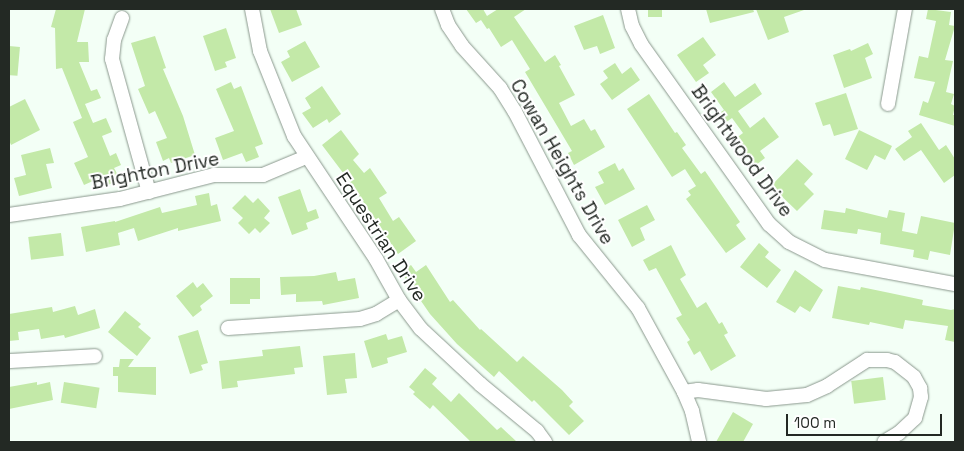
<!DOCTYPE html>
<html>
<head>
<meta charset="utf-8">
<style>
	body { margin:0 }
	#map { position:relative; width:964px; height:451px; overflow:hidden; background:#f3fff6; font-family:"Space Grotesk",sans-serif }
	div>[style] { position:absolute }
	.building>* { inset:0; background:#c3e9a8; transform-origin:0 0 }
	.roads { filter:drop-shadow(0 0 1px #8a988d) drop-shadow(0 0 1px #8a988d) }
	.minor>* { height:14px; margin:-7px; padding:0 7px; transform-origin:7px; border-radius:7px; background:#fff }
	span { translate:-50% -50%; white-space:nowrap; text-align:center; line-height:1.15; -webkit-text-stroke:4px #fff; paint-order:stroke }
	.street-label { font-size:19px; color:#232924 }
	.frame { position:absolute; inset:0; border:10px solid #232924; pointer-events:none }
	.scale { position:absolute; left:786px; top:414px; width:156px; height:22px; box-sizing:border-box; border:2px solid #232924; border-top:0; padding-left:6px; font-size:15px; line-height:18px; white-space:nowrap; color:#232924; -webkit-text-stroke:4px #fff; paint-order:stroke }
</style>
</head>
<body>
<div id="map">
	<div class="building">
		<i style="clip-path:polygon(56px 9px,85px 9px,77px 42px,88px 42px,89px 62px,79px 62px,91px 91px,97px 89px,101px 98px,85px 104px,93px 123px,106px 118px,112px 132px,102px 136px,110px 156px,116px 153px,121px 165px,114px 168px,120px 179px,108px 185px,104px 176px,84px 185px,74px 163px,88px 157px,73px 122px,82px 118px,62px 68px,56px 69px,55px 28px,51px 27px)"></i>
		<i style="clip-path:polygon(270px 9px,296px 9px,302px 25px,279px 33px)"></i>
		<i style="clip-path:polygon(466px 9px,483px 9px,487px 16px,498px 9px,526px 9px,514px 17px,545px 62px,555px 55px,561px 65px,559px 66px,575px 95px,559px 103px,571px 126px,584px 119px,591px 131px,595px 129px,605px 147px,574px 165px,568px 153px,572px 151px,525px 72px,530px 69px,512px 40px,501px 47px,489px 28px,487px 29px,481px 20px,476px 23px)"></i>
		<i style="left:648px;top:9px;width:14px;height:8px"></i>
		<i style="clip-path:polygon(706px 9px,753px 9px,754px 12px,710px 23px)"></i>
		<i style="clip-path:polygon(756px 9px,804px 9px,804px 10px,784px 17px,789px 32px,768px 40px)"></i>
		<i style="clip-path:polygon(928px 9px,951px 12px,949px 25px,955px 26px,945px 60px,953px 61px,946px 92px,954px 94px,951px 104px,955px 106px,953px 115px,955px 115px,955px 126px,919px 115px,923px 101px,928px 103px,935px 82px,914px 78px,919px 56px,928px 58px,936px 21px,926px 19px)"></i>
		<i style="clip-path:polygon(603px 15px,615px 48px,600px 54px,597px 46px,584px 50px,574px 26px)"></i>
		<i style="clip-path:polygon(226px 28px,236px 58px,225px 62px,227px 67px,215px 71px,203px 36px)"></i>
		<i style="clip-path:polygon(155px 36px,166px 68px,163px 69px,183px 116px,195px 155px,171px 163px,169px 158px,163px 161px,156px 142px,167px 138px,155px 111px,149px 114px,138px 89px,145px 86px,131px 43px)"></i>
		<i style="clip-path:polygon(703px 37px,716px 55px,703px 65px,709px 73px,696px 82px,677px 55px)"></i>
		<i style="clip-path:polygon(305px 41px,320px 67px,292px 82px,281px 62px,290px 57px,287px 51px)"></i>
		<i style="clip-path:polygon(868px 43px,873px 54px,865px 58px,872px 78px,844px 88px,833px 55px,850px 49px,851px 51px)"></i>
		<i style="left:9px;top:46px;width:11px;height:29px;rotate:5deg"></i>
		<i style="clip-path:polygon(615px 63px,622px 74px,631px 67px,640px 80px,612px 100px,600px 84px,608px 78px,603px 71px)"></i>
		<i style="clip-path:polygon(231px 82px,234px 89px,241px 86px,263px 144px,255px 147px,259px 157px,246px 162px,242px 153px,223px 160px,215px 138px,234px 131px,216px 89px)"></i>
		<i style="clip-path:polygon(724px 82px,735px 97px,755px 83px,762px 94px,738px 111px,750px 128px,764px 117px,779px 137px,760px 151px,765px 158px,756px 165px,735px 139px,743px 133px,732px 118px,725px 123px,718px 114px,724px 110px,711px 92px)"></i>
		<i style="clip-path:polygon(322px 86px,341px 114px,329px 123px,327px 119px,313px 128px,302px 113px,311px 108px,305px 98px)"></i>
		<i style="clip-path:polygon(846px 93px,858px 129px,834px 136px,830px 124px,823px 126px,815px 103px)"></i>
		<i style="clip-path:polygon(649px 94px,675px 133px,677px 132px,686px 145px,682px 148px,701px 174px,705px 171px,740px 222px,736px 225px,746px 239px,726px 253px,686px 199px,691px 195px,688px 191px,696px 186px,685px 169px,672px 177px,627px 109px)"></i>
		<i style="clip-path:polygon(25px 99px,40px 130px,11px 145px,9px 140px,9px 107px)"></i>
		<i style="clip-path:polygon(921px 123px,939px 150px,946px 145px,955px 159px,955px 175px,944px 183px,921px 150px,904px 161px,895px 149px,912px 137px,908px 131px)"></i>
		<i style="clip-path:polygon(341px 130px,359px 154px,353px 160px,364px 173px,370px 168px,387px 193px,379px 198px,393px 221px,399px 217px,416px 241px,398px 254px,350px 182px,322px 145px)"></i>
		<i style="clip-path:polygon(859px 130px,892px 146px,885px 160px,875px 155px,867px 170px,845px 159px)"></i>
		<i style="clip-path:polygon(50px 148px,54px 163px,46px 164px,52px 188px,19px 196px,14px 178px,26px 175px,21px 155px)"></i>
		<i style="clip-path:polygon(797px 159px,813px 174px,804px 184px,814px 194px,797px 211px,771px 186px)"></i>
		<i style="clip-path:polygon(615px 163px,619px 171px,623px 168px,635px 189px,605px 205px,595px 187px,604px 183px,598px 172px)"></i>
		<i style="clip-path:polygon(300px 189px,308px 212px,316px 209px,319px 218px,306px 223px,308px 229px,292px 235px,278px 197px)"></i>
		<i style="clip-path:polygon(209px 193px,211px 206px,217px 204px,221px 221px,178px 231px,178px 228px,138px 241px,134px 228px,118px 233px,120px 245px,86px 252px,81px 227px,115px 221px,115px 222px,160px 207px,162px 213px,197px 205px,195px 196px)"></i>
		<i style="clip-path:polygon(245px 195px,253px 203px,258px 198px,270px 211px,264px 218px,270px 223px,260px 233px,255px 228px,249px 234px,238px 223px,243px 218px,232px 208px)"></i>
		<i style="clip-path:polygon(647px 205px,655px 220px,640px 228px,645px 240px,632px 247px,618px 220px)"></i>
		<i style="clip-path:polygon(846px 208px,887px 218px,889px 210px,905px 213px,902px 231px,917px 234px,921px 216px,955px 223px,950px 255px,930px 251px,928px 260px,913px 257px,914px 250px,880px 244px,881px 233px,858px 229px,857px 234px,821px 229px,824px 210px,845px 213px)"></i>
		<i style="left:61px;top:233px;width:23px;height:33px;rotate:83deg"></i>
		<i style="clip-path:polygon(759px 243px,769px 252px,765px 257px,781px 270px,767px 288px,740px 267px)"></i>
		<i style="clip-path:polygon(671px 245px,686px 275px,680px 279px,697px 308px,706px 302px,719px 324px,722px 322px,728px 333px,724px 335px,736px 356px,711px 371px,700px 351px,694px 355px,687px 342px,690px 340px,676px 318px,682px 315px,656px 268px,649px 271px,643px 260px)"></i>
		<i style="clip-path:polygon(411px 265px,416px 272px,426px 265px,450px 302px,453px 300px,480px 330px,481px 329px,517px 362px,523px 356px,562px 390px,573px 402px,569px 406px,584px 421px,569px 435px,534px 400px,532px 402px,499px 371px,494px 377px,457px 344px,430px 314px,401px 272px)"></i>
		<i style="clip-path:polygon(795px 270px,823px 290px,810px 312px,800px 306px,795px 313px,776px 302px)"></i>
		<i style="clip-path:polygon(336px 272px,338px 281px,355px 278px,359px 298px,323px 305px,322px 301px,296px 302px,296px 294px,281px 295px,280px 277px,314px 276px)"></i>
		<i style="clip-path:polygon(230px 278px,260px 278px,260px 299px,250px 299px,250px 304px,230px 304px)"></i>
		<i style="clip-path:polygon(193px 282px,197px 288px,203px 283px,213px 296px,200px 306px,202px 310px,193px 317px,176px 296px)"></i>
		<i style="clip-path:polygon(838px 286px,860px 290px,861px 287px,890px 293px,923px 300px,922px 305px,951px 310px,955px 309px,955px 342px,945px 340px,948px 326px,905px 320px,903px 329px,870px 322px,869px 325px,832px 318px)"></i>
		<i style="clip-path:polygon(75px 306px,78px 315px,95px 309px,100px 328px,65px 338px,64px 335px,41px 339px,39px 329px,18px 332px,19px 340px,9px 341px,9px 314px,52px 307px,53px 312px)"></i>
		<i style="clip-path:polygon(125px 311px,141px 324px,138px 327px,151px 338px,137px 356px,108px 332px)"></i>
		<i style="clip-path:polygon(198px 330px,208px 363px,201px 365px,203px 370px,190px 374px,178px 336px)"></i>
		<i style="clip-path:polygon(386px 334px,388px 340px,402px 336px,407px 352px,387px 358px,388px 363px,372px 368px,364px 341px)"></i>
		<i style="clip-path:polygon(300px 346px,303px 367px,294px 368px,295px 374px,237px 381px,238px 387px,222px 389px,219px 361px,263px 356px,262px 350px)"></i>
		<i style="clip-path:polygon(355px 353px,357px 378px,345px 379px,347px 393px,327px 395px,323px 356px)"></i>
		<i style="clip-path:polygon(120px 359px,134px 359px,128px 367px,156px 367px,156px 395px,118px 392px,118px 376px,113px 376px,113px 367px,119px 367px)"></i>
		<i style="clip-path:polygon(425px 368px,437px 378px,432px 384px,451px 402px,459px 393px,497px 430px,501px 427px,517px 442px,471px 442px,433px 405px,430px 409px,413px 394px,415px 392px,409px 387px)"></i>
		<i style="left:883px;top:377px;width:23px;height:32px;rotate:83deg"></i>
		<i style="clip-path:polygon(37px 382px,37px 385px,50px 382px,53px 400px,9px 409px,9px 387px)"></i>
		<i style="left:64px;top:382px;width:36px;height:21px;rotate:9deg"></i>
		<i style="clip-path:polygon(733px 412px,753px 424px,743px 442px,716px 442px)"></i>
	</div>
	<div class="roads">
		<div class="minor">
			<i style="left:252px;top:9px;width:43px;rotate:79.2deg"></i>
			<i style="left:260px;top:51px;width:92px;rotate:68.2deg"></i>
			<i style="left:294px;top:136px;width:148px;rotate:56.3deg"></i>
			<i style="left:376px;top:259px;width:47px;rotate:60.7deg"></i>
			<i style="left:399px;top:300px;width:36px;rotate:53deg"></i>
			<i style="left:421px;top:329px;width:81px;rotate:43deg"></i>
			<i style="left:480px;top:384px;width:74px;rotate:39.5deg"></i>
			<i style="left:537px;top:431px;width:14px;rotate:54deg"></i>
			<i style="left:442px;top:9px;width:17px;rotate:69deg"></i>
			<i style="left:448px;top:25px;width:25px;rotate:56deg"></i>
			<i style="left:462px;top:46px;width:57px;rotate:47.9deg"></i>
			<i style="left:500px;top:88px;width:28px;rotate:58deg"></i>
			<i style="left:515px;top:112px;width:139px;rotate:62.5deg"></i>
			<i style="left:579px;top:235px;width:94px;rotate:51.1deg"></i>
			<i style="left:638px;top:308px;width:96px;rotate:61.3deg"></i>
			<i style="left:684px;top:392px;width:21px;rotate:67deg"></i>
			<i style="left:692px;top:411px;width:32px;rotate:77deg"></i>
			<i style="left:628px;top:9px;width:17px;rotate:77deg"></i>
			<i style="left:632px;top:26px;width:20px;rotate:63deg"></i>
			<i style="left:641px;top:44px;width:221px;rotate:54.6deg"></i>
			<i style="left:769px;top:224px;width:27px;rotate:42deg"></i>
			<i style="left:789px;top:242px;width:40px;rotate:26.6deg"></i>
			<i style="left:825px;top:260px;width:132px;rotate:10.5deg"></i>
			<i style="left:122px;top:18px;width:23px;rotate:110deg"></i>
			<i style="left:114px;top:40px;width:19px;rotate:96deg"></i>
			<i style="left:112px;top:59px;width:138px;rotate:74.5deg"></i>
			<i style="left:888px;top:104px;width:97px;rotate:-79.9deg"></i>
			<i style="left:9px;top:215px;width:112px;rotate:-8.2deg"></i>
			<i style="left:120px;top:199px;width:97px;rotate:-14.3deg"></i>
			<i style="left:214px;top:175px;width:49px"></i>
			<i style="left:263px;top:175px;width:47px;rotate:-22.7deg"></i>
			<i style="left:228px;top:328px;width:132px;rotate:-3.9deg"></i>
			<i style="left:360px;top:319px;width:17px;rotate:-17deg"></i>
			<i style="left:376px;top:314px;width:27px;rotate:-31deg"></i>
			<i style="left:9px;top:361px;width:86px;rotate:-3.3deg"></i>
			<i style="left:684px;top:392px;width:14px;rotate:-8deg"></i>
			<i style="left:698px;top:390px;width:69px;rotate:7.5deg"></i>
			<i style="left:766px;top:399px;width:41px;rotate:-5.6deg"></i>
			<i style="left:807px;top:395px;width:22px;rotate:-24deg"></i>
			<i style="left:827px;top:386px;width:48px;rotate:-33deg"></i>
			<i style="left:867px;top:360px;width:20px"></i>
			<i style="left:887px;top:360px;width:8px;rotate:14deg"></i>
			<i style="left:895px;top:362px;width:24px;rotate:38deg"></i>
			<i style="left:914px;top:377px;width:13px;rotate:61deg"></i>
			<i style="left:920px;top:388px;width:9px;rotate:84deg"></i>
			<i style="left:921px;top:397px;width:22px;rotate:106deg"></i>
			<i style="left:915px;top:418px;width:22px;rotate:137deg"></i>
			<i style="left:899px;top:433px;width:17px;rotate:149deg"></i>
		</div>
	</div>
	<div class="street-label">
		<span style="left:742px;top:151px;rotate:54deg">Brightwood Drive</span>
		<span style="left:562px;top:162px;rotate:60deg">Cowan Heights Drive</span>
		<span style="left:155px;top:171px;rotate:-11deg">Brighton Drive</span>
		<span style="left:381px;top:237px;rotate:57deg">Equestrian Drive</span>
	</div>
	<div class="frame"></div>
	<div class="scale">100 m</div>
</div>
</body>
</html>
